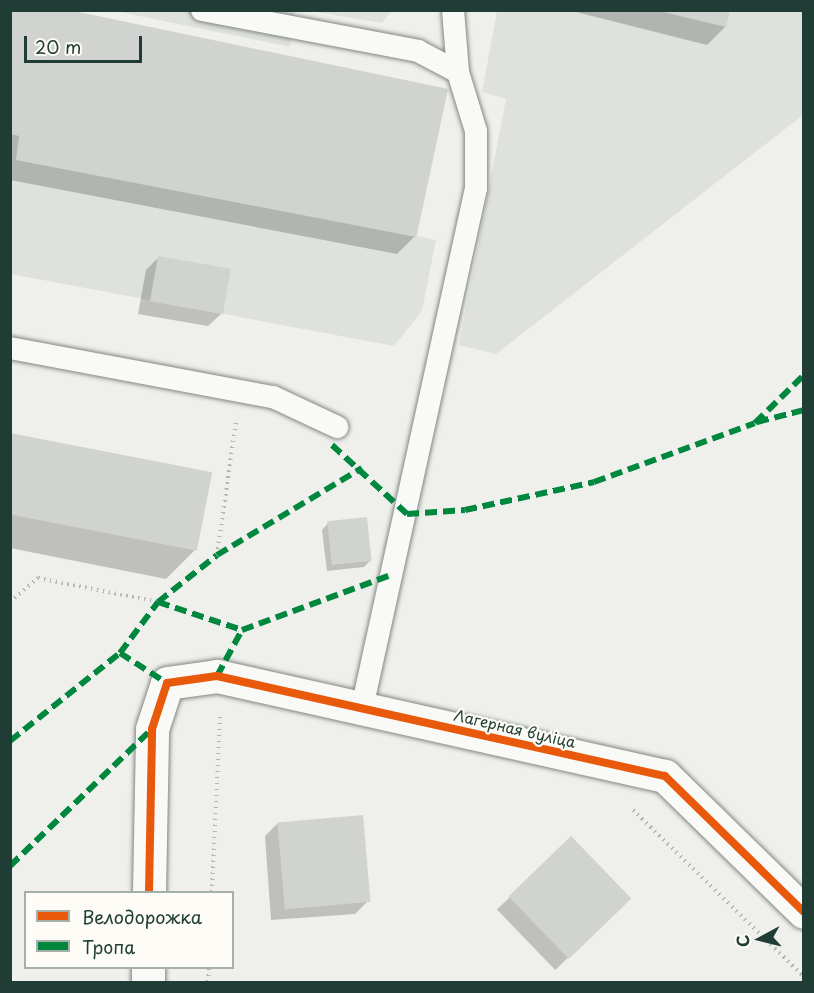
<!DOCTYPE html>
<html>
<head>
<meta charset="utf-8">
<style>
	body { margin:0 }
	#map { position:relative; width:814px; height:993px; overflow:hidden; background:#eff0ec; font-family:"Playpen Sans",sans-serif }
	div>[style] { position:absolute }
	.built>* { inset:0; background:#dee1dc }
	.shadow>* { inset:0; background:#0003; transform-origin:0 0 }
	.building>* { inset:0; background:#d1d3d0; transform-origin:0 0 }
	.path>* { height:4px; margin-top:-2px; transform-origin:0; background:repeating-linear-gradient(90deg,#b3b6b4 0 1.5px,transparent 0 6px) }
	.roads { filter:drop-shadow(0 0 2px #828885) drop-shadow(0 0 2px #828885) }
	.lane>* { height:22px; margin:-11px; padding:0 11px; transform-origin:11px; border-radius:11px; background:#f9f9f7 }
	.street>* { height:33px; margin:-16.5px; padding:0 16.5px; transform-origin:16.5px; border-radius:16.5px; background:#f9f9f7 }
	.quiet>* { height:6px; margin-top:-3px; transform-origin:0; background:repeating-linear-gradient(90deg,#00873e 0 12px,transparent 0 18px) }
	.cycleway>* { height:8px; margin:-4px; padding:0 4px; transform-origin:4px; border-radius:4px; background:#e8590c }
	span { translate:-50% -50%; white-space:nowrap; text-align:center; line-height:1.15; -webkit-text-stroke:4.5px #fdfcf7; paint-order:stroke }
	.street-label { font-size:15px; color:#1f3d34 }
	.frame { position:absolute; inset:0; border:12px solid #1f3d34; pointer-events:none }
	.legend { position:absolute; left:24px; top:891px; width:210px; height:78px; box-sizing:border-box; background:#fdfcf7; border:2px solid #a4b0a9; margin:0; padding:8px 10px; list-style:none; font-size:18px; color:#1f3d34 }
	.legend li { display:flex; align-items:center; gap:12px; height:30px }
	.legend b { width:30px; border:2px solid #a4b0a9 }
	.north { position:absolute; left:730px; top:909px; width:60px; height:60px; -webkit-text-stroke:4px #fdfcf7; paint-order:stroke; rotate:263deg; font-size:16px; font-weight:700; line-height:24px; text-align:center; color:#1f3d34 }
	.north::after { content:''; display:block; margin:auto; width:21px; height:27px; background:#1f3d34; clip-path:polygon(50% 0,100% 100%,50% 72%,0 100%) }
	.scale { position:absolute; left:24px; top:36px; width:118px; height:27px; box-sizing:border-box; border:3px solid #1f3d34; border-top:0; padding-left:8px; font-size:18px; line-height:21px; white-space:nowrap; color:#1f3d34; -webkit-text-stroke:4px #fdfcf7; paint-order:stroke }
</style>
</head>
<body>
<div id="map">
	<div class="built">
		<i style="clip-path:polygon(10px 11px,69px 11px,448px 89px,417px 236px,436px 240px,422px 311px,394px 346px,11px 274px)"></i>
		<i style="clip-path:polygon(115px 11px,295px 11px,290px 47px)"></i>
		<i style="clip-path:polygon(311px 11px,391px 11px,382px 23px)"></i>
		<i style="clip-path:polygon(497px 11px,803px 11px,803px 115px,496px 354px,459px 345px,506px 99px,482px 92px)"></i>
	</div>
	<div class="shadow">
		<i style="clip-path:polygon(10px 10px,415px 236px,397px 254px,10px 180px)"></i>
		<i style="clip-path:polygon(177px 10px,241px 10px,230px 21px)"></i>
		<i style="clip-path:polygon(568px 10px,728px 10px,725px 27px,707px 45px)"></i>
		<i style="clip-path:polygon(159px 257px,221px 314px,208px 326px,138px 314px,146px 270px)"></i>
		<i style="clip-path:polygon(10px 434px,196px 549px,166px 579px,10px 548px)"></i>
		<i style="clip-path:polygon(328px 523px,370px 561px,364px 567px,327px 571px,322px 530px)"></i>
		<i style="clip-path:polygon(278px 823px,368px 901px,355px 914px,271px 920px,265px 836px)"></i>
		<i style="left:571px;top:838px;width:84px;height:103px;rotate:46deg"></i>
	</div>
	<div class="building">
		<i style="clip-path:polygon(10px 10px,69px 10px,448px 89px,416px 237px,16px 160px,19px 136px,10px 134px)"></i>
		<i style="clip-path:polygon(655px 10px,730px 10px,726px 27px)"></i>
		<i style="left:158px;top:256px;width:74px;height:46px;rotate:10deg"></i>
		<i style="left:10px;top:433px;width:206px;height:80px;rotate:11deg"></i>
		<i style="left:367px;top:517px;width:44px;height:40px;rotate:84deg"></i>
		<i style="left:363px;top:815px;width:87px;height:86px;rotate:85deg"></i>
		<i style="left:571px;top:836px;width:87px;height:87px;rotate:46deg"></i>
	</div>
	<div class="path">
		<i style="left:217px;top:555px;width:134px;rotate:-81.9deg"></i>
		<i style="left:10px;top:602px;width:37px;rotate:-41deg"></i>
		<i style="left:38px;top:578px;width:122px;rotate:11.3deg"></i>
		<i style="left:633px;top:810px;width:239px;rotate:44.3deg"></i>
		<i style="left:212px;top:892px;width:179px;rotate:-87.4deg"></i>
		<i style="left:208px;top:982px;width:14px;rotate:-86deg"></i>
	</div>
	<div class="roads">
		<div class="lane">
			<i style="left:202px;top:10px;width:220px;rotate:10.7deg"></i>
			<i style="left:418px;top:51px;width:45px;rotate:27.7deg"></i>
			<i style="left:10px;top:348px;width:268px;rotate:10.6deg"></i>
			<i style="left:273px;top:397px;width:71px;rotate:25.1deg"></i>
			<i style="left:362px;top:708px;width:532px;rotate:-77.63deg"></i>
			<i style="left:476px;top:188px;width:57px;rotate:-90deg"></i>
			<i style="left:476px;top:131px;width:62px;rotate:-107deg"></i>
			<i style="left:458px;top:72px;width:62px;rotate:-94.6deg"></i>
		</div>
		<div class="street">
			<i style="left:149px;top:892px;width:163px;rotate:-88.9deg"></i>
			<i style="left:152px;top:729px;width:48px;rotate:-71.9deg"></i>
			<i style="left:167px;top:683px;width:50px;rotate:-8deg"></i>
			<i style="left:217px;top:676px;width:459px;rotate:12.6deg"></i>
			<i style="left:665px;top:776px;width:194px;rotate:44.4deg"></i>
			<i style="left:148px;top:982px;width:14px;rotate:-90deg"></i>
		</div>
	</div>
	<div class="quiet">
		<i style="left:757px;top:422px;width:49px;rotate:-14.3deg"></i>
		<i style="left:332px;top:445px;width:102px;rotate:42.6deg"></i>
		<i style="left:407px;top:514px;width:58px;rotate:-3.9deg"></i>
		<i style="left:465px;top:510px;width:132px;rotate:-12.2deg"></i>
		<i style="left:594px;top:482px;width:171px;rotate:-20.1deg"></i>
		<i style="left:755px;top:423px;width:69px;rotate:-44.4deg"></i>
		<i style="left:158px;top:602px;width:89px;rotate:18.4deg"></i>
		<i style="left:242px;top:630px;width:159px;rotate:-20.3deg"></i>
		<i style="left:120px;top:653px;width:64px;rotate:-53.3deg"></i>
		<i style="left:158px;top:602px;width:75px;rotate:-38.5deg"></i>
		<i style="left:217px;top:555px;width:169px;rotate:-31deg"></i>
		<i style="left:217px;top:676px;width:52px;rotate:-61.5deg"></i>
		<i style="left:10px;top:741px;width:141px;rotate:-38.7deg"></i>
		<i style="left:120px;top:653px;width:56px;rotate:32.6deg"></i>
		<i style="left:10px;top:866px;width:197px;rotate:-44deg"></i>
	</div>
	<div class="cycleway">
		<i style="left:149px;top:892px;width:163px;rotate:-88.9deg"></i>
		<i style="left:152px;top:729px;width:48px;rotate:-71.9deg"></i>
		<i style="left:167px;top:683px;width:50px;rotate:-8deg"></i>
		<i style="left:217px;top:676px;width:459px;rotate:12.6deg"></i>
		<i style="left:665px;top:776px;width:194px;rotate:44.4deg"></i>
	</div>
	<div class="street-label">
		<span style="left:515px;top:728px;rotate:13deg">Лагерная вуліца</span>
	</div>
	<div class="frame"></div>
	<ul class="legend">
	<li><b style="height:8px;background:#e8590c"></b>Велодорожка</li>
	<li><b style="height:8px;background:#00873e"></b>Тропа</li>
	</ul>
	<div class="north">С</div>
	<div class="scale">20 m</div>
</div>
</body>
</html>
